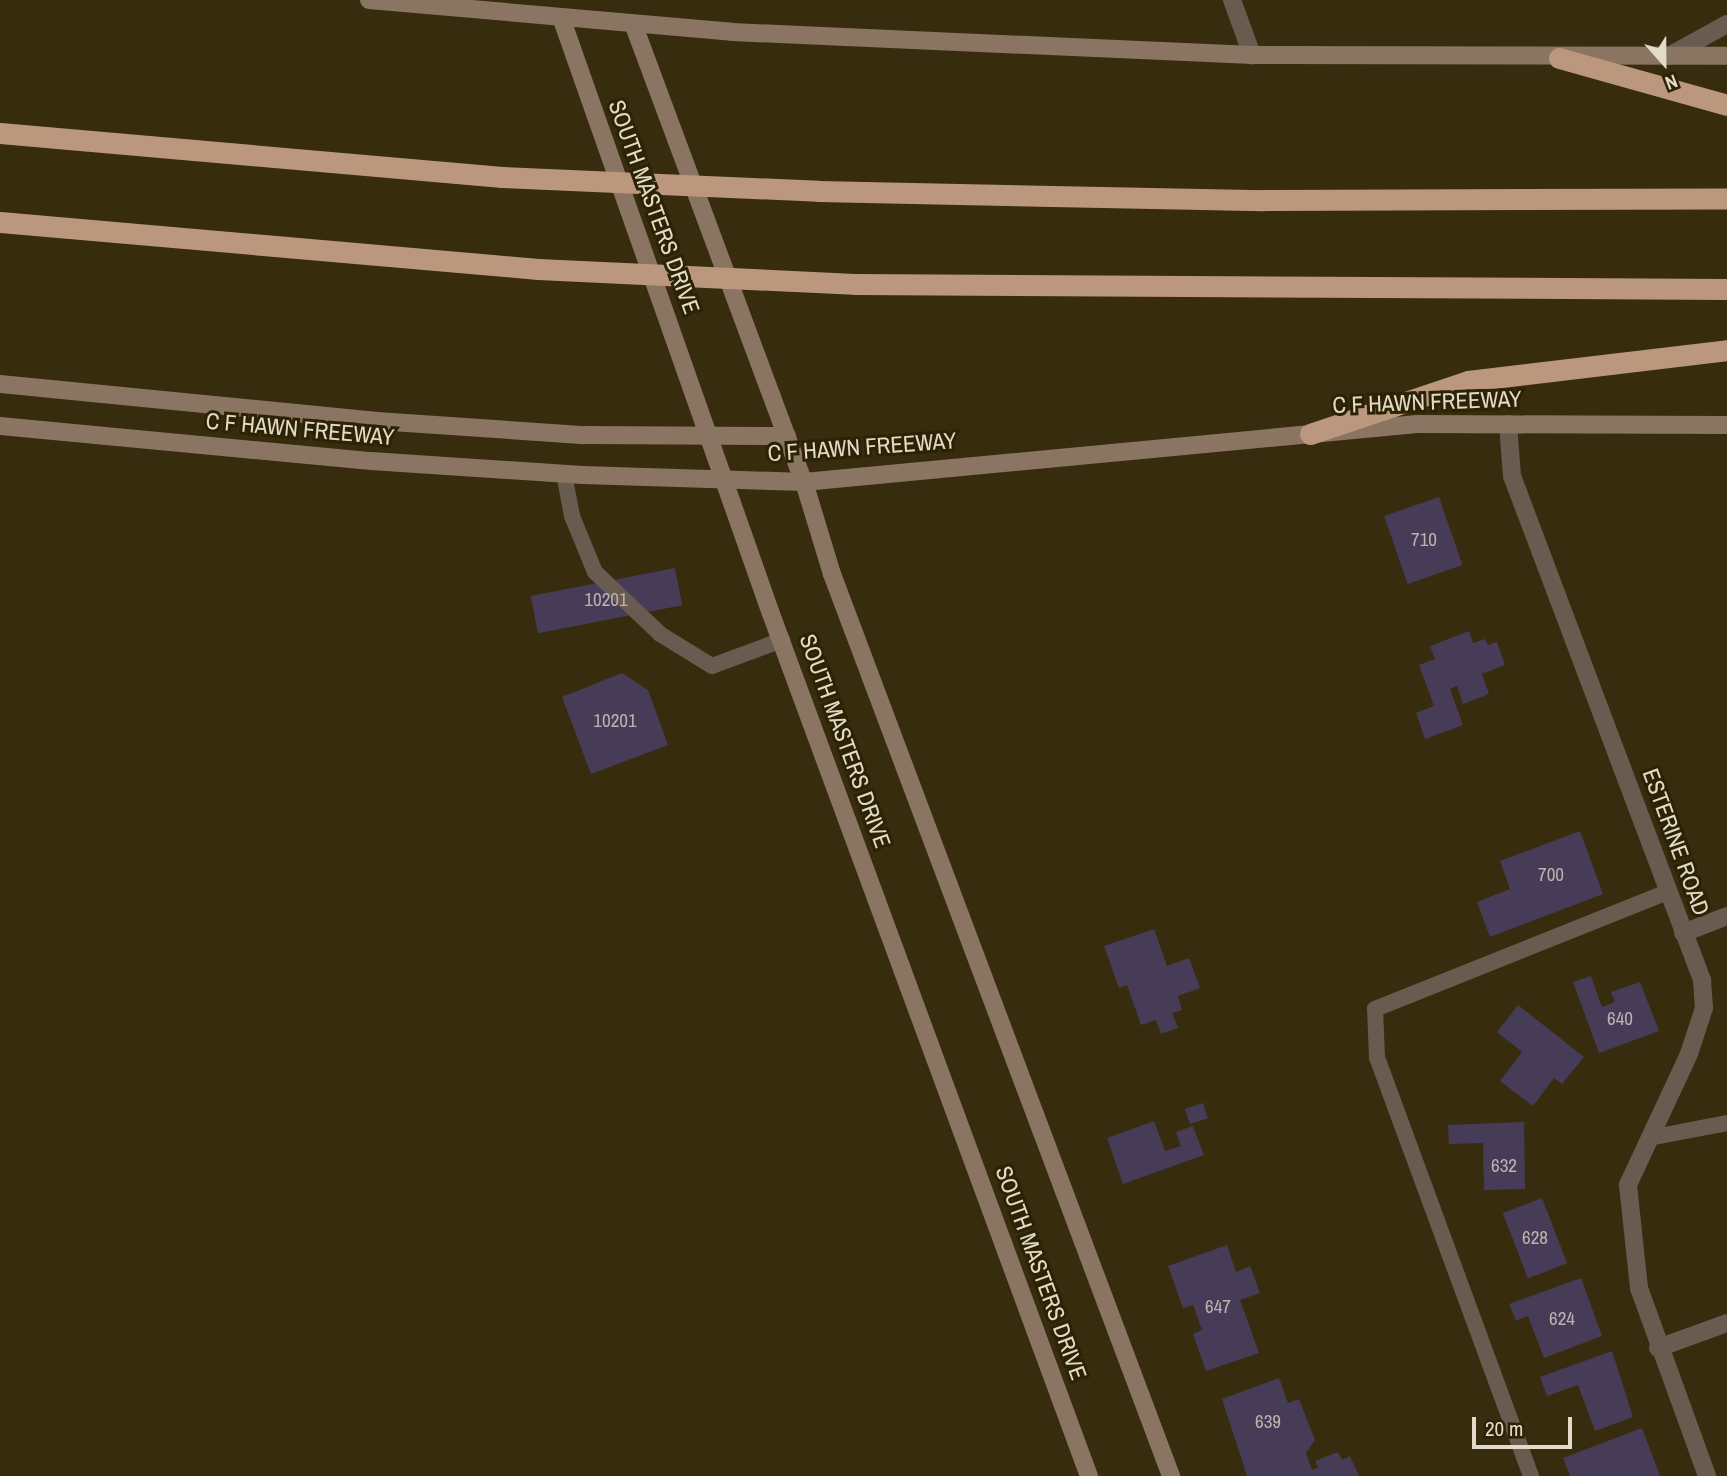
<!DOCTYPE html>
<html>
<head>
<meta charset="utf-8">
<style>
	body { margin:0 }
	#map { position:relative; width:1727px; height:1476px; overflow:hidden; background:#372c0d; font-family:"Archivo Narrow",sans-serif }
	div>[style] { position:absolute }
	.building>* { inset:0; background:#463c58; transform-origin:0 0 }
	.service>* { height:16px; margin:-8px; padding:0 8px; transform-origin:8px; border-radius:8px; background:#695b50 }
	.minor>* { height:18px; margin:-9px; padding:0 9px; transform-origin:9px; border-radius:9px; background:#695b50 }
	.secondary>* { height:18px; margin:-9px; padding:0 9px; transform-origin:9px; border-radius:9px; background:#8a7462 }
	.motorway>* { height:21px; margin:-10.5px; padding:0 10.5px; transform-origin:10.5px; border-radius:10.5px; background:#bb987d }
	.motorway-bridge>* { height:21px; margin:-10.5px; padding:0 10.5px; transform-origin:10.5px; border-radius:10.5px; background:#bb987d }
	span { translate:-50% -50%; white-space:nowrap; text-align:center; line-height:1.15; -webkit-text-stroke:6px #2d2203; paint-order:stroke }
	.number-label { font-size:19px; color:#bbb3ad }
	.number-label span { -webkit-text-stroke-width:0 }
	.street-label { font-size:23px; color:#e2dbc9 }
	.north { position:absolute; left:1629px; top:28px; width:70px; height:70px; -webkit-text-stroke:5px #2d2203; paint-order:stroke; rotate:159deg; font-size:19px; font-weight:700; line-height:28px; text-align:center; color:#e2dbc9 }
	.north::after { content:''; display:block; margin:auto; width:24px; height:32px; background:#e2dbc9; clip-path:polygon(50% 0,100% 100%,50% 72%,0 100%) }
	.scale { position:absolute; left:1472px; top:1417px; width:100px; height:32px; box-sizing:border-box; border:4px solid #e2dbc9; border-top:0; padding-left:9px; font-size:21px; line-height:24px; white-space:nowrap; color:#e2dbc9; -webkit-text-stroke:5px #2d2203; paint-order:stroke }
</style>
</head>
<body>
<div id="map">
	<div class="building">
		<i style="left:1439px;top:497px;width:72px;height:58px;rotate:71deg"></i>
		<i style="left:675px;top:568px;width:38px;height:147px;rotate:79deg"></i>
		<i style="clip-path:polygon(1469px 631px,1473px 643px,1485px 639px,1488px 645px,1497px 642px,1505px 665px,1482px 674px,1489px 694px,1463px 704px,1457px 686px,1450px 689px,1463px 725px,1425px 739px,1416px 713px,1434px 706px,1419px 665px,1435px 659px,1430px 646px)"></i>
		<i style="clip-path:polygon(622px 673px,648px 690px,668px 745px,591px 774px,562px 697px)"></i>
		<i style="clip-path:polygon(1580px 831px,1603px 894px,1490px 937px,1477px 902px,1510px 889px,1500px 861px)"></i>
		<i style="clip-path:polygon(1154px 929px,1167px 966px,1189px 958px,1200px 988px,1178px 996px,1182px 1010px,1172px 1013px,1178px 1028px,1161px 1034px,1156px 1020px,1141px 1025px,1127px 985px,1119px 988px,1104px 946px)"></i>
		<i style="clip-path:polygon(1591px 976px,1602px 1007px,1615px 1002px,1611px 992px,1640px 982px,1659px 1031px,1599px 1053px,1573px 982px)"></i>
		<i style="clip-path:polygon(1518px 1005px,1584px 1057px,1562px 1084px,1554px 1078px,1533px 1106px,1500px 1081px,1522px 1052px,1497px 1032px)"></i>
		<i style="left:1203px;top:1103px;width:16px;height:19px;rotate:72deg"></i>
		<i style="clip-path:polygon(1154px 1121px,1165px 1151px,1181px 1146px,1176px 1132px,1193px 1126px,1204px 1155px,1123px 1184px,1107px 1138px)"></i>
		<i style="clip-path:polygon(1524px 1122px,1525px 1189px,1484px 1190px,1483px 1143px,1449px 1144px,1448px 1125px)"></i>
		<i style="left:1542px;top:1198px;width:70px;height:42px;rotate:69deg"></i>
		<i style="clip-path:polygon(1227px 1245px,1236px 1272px,1250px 1266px,1260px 1293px,1240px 1300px,1259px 1353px,1206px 1371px,1193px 1334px,1202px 1330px,1193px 1305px,1183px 1308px,1168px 1266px)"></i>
		<i style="clip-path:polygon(1581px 1278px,1602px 1336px,1544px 1358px,1528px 1316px,1516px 1321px,1509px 1304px)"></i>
		<i style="clip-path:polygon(1612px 1351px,1633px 1417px,1595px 1431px,1578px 1385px,1547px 1396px,1540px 1377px)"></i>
		<i style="clip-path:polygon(1279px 1378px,1288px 1403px,1299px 1399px,1315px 1440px,1306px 1453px,1312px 1470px,1318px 1468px,1315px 1461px,1338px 1452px,1342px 1460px,1350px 1456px,1359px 1476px,1247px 1476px,1222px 1399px)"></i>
		<i style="clip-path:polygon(1642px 1428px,1660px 1476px,1570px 1476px,1563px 1458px)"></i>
	</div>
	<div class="service">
		<i style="left:564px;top:474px;width:43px;rotate:79.2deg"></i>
		<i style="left:572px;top:516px;width:61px;rotate:67.7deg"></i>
		<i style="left:595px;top:572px;width:90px;rotate:43.6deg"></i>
		<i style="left:660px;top:634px;width:61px;rotate:31.6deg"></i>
		<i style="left:712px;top:666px;width:75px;rotate:-20.4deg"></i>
		<i style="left:1649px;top:1138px;width:79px;rotate:-10.9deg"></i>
		<i style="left:1531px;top:1476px;width:445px;rotate:-110.2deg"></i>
		<i style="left:1377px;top:1058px;width:49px;rotate:-92.3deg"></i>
		<i style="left:1375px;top:1009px;width:315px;rotate:-21.8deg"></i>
	</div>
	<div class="minor">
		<i style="left:1232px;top:0;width:59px;rotate:70deg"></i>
		<i style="left:1669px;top:56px;width:66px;rotate:-28.9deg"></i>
		<i style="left:1508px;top:424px;width:52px;rotate:85.6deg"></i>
		<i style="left:1512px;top:476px;width:539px;rotate:69.34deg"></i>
		<i style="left:1702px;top:980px;width:28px;rotate:86deg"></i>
		<i style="left:1704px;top:1008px;width:48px;rotate:108.1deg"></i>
		<i style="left:1689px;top:1054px;width:145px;rotate:115deg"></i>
		<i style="left:1628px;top:1185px;width:104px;rotate:83.9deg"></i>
		<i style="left:1639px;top:1288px;width:200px;rotate:70.1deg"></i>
		<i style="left:1683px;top:933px;width:47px;rotate:-21.1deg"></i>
		<i style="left:1658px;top:1348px;width:73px;rotate:-19.9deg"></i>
	</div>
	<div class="secondary">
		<i style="left:369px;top:0;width:364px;rotate:5deg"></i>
		<i style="left:732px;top:32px;width:521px;rotate:2.53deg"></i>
		<i style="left:1252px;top:55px;width:475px;rotate:0.1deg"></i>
		<i style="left:562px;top:20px;width:627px;rotate:70.61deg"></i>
		<i style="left:770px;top:611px;width:922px;rotate:69.76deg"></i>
		<i style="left:634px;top:26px;width:487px;rotate:69.6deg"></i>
		<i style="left:804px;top:482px;width:96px;rotate:73.1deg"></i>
		<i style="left:832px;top:574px;width:964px;rotate:69.4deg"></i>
		<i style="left:0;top:384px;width:379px;rotate:5.6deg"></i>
		<i style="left:377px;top:421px;width:208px;rotate:3.9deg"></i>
		<i style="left:585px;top:435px;width:202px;rotate:0.3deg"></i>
		<i style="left:0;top:426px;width:373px;rotate:5.4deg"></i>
		<i style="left:371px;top:461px;width:212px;rotate:3.8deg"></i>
		<i style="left:583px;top:475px;width:221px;rotate:1.8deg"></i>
		<i style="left:804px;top:482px;width:616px;rotate:-5.41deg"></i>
		<i style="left:1417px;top:424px;width:310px;rotate:0.2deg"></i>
	</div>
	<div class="motorway">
		<i style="left:1559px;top:58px;width:174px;rotate:15.6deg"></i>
		<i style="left:0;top:133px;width:504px;rotate:5.01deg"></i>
		<i style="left:818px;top:191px;width:445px;rotate:1.2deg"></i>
		<i style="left:1263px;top:200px;width:464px;rotate:-0.2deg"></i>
		<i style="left:0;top:222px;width:540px;rotate:4.99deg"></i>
		<i style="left:854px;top:284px;width:873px;rotate:0.33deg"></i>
		<i style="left:1310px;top:434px;width:167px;rotate:-18.5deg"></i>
		<i style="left:1468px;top:381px;width:261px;rotate:-6.8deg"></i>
	</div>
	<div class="motorway-bridge">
		<i style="left:502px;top:177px;width:316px;rotate:2.5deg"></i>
		<i style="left:538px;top:269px;width:316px;rotate:2.7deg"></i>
	</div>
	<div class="number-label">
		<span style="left:1424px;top:540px">710</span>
		<span style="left:606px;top:600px">10201</span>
		<span style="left:615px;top:721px">10201</span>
		<span style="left:1551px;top:875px">700</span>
		<span style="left:1620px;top:1019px">640</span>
		<span style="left:1504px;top:1166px">632</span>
		<span style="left:1535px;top:1238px">628</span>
		<span style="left:1218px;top:1307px">647</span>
		<span style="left:1562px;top:1319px">624</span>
		<span style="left:1268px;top:1422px">639</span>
	</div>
	<div class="street-label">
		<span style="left:654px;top:207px;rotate:70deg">SOUTH MASTERS DRIVE</span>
		<span style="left:1427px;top:402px;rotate:-2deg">C F HAWN FREEWAY</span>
		<span style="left:300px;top:429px;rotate:5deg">C F HAWN FREEWAY</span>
		<span style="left:862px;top:447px;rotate:-4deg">C F HAWN FREEWAY</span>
		<span style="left:845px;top:741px;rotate:70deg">SOUTH MASTERS DRIVE</span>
		<span style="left:1676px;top:842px;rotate:70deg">ESTERINE ROAD</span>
		<span style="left:1041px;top:1273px;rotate:70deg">SOUTH MASTERS DRIVE</span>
	</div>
	<div class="north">N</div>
	<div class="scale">20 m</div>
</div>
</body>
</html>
